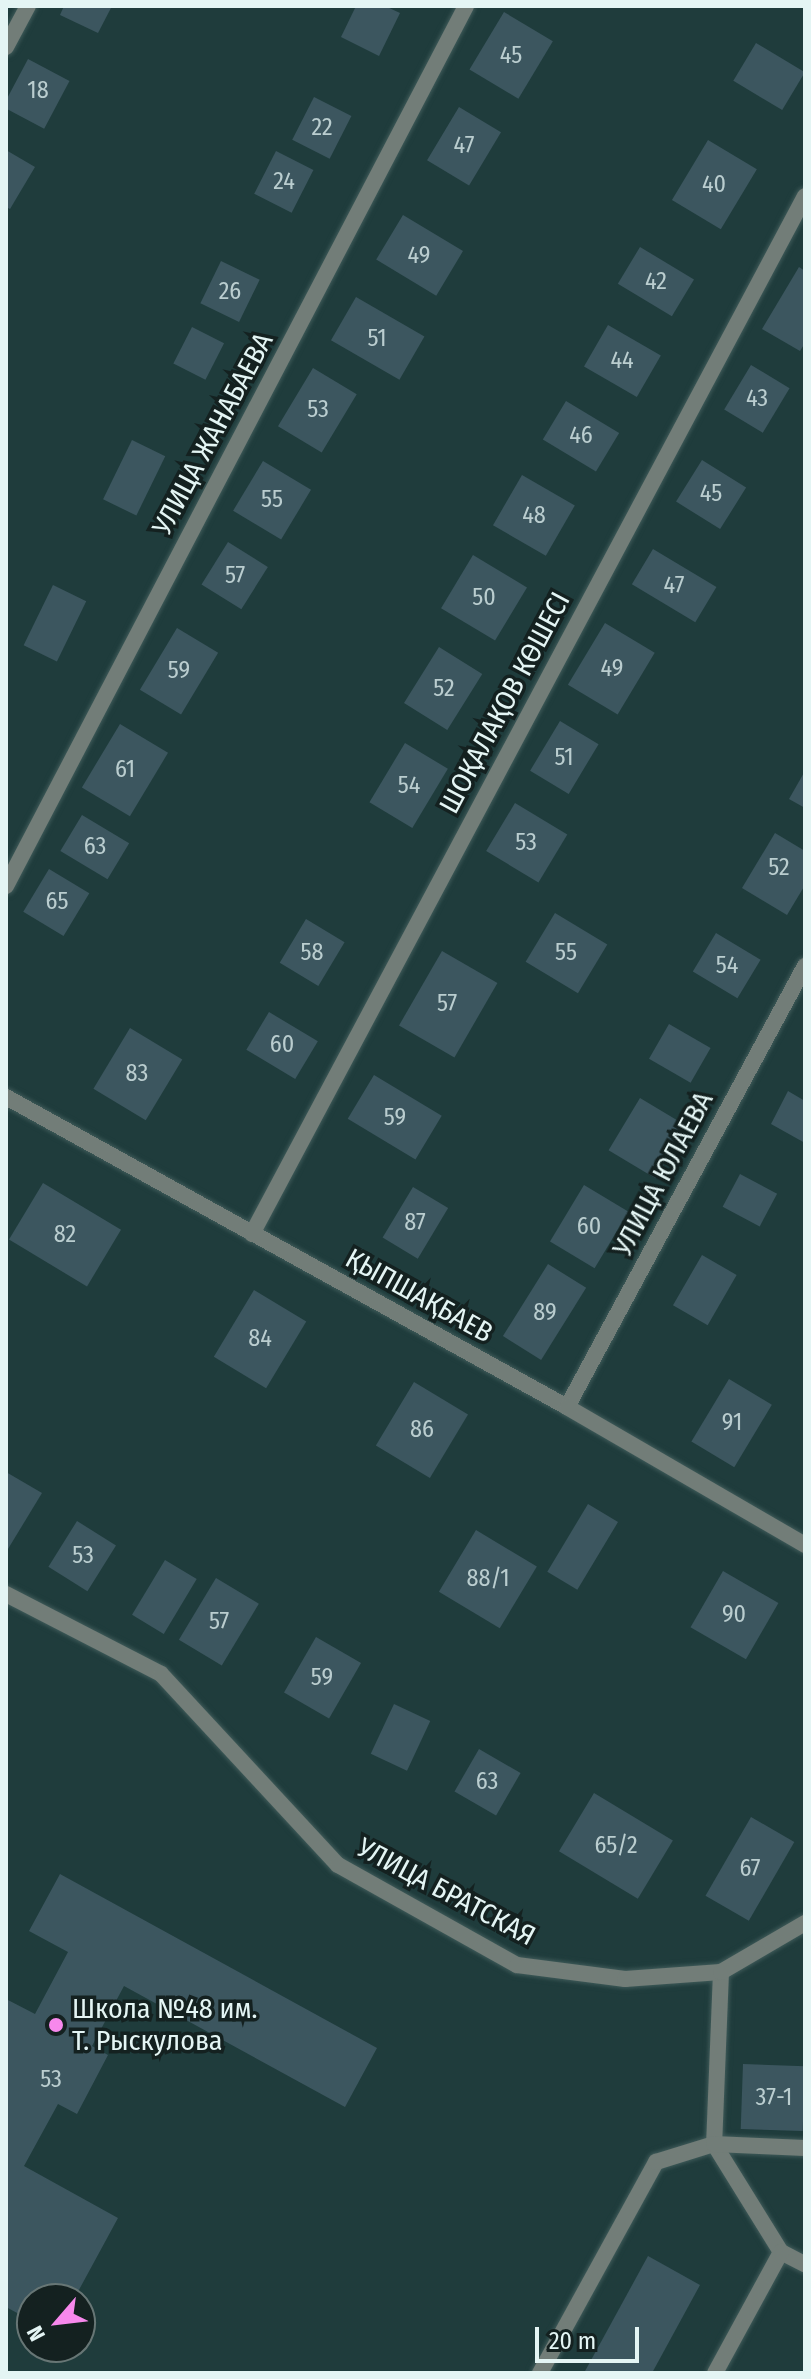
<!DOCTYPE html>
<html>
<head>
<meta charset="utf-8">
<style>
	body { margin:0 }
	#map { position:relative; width:811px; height:2379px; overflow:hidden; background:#1f3c3c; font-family:"Fira Sans Condensed",sans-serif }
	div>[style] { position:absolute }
	.building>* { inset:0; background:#3c565f; transform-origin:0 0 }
	.roads { filter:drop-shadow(0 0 2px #3f5a59) drop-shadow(0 0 2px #3f5a59) }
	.service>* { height:16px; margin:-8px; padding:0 8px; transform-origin:8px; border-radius:8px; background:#727d78 }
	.minor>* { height:16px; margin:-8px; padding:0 8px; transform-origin:8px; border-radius:8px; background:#727d78 }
	.tertiary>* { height:16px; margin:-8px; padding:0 8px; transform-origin:8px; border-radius:8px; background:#727d78 }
	.dots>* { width:22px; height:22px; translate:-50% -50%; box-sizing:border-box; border:4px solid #142120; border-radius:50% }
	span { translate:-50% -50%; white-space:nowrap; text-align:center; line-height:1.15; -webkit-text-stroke:7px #142120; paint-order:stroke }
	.number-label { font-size:24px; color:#bacdcf }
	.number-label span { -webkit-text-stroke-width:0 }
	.street-label { font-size:28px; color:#e4f5f4 }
	.poi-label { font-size:28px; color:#e4f5f4 }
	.left { translate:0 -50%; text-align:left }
	.frame { position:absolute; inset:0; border:8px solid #e4f5f4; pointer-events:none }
	.north { position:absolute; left:16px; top:2283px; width:80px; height:80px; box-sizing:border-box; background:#142120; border:2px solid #677675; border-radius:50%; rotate:242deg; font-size:22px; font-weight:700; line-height:32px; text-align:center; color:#e4f5f4 }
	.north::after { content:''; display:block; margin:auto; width:28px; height:36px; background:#f788ec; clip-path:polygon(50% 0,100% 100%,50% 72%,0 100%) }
	.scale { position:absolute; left:535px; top:2327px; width:104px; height:36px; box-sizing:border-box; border:4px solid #e4f5f4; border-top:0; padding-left:10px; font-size:24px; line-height:28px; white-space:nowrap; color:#e4f5f4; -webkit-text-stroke:6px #142120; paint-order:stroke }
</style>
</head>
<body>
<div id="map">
	<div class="building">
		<i style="clip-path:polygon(64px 6px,112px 6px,98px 33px,60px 15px)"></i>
		<i style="clip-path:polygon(356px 6px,385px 6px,400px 13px,379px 56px,341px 37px)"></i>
		<i style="left:504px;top:12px;width:57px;height:67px;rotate:31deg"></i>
		<i style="left:756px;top:43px;width:57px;height:44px;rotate:31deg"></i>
		<i style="left:28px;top:59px;width:47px;height:54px;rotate:28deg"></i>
		<i style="left:314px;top:97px;width:42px;height:48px;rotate:27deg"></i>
		<i style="left:459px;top:107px;width:49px;height:62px;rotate:31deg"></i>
		<i style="left:708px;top:140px;width:57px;height:70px;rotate:31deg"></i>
		<i style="clip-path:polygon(6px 150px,35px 167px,10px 209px,6px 207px)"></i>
		<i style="left:276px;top:151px;width:42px;height:48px;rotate:27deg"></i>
		<i style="left:403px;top:215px;width:70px;height:52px;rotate:31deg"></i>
		<i style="left:640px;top:247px;width:63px;height:43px;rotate:31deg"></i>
		<i style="left:221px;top:261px;width:43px;height:47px;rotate:26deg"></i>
		<i style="clip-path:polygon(799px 267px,805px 271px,805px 343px,800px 351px,762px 329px)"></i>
		<i style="left:356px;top:297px;width:79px;height:50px;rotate:30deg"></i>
		<i style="left:608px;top:325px;width:61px;height:48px;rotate:30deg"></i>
		<i style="left:192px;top:327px;width:36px;height:41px;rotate:27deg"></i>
		<i style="left:751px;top:365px;width:45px;height:52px;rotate:31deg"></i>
		<i style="left:313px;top:368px;width:51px;height:68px;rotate:31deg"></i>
		<i style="left:566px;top:401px;width:62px;height:45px;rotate:31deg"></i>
		<i style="left:132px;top:440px;width:37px;height:66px;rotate:26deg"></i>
		<i style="left:702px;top:460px;width:52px;height:49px;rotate:32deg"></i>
		<i style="left:263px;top:461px;width:56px;height:58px;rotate:31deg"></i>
		<i style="left:522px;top:475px;width:61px;height:58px;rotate:30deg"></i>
		<i style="left:228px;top:542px;width:47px;height:50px;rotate:32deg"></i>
		<i style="left:653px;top:549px;width:74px;height:41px;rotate:31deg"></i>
		<i style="left:473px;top:555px;width:63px;height:62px;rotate:31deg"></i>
		<i style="left:53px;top:585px;width:37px;height:67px;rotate:26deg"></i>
		<i style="left:605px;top:623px;width:58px;height:72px;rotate:31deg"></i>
		<i style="left:177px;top:628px;width:48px;height:72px;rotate:31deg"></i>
		<i style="left:439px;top:647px;width:51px;height:66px;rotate:32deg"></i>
		<i style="left:560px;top:721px;width:45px;height:58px;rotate:31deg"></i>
		<i style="left:120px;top:724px;width:56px;height:74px;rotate:31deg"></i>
		<i style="left:405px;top:743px;width:50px;height:69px;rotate:31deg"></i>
		<i style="clip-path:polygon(805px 771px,805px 808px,789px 799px)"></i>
		<i style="left:515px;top:803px;width:61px;height:56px;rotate:31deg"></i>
		<i style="left:82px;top:815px;width:55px;height:42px;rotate:31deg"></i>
		<i style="clip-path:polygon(775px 833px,805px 851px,805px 885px,787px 915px,742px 888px)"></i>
		<i style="left:49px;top:869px;width:47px;height:50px;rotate:31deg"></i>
		<i style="left:555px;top:913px;width:61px;height:57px;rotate:31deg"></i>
		<i style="left:306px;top:919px;width:45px;height:51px;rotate:31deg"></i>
		<i style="left:716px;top:933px;width:52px;height:45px;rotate:31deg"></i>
		<i style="left:442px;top:951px;width:64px;height:86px;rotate:30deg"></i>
		<i style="left:269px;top:1012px;width:57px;height:44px;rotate:31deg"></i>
		<i style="left:669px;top:1024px;width:48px;height:40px;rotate:30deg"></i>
		<i style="left:130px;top:1028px;width:61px;height:71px;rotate:31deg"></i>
		<i style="left:374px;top:1075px;width:79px;height:51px;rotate:31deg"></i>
		<i style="clip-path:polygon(788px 1091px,805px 1101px,805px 1143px,771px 1124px)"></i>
		<i style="left:640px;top:1098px;width:55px;height:61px;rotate:31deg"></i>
		<i style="left:740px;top:1174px;width:42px;height:37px;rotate:28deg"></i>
		<i style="left:43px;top:1183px;width:91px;height:66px;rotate:31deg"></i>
		<i style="left:584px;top:1185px;width:52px;height:66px;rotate:31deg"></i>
		<i style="left:413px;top:1187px;width:41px;height:59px;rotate:31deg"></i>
		<i style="left:702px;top:1255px;width:40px;height:58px;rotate:30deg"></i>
		<i style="left:548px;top:1264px;width:45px;height:85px;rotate:32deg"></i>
		<i style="left:254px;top:1290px;width:61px;height:78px;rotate:31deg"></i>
		<i style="left:729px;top:1379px;width:50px;height:73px;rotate:31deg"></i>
		<i style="left:414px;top:1382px;width:63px;height:74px;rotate:31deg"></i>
		<i style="clip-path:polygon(6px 1472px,42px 1493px,8px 1549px,6px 1548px)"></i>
		<i style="left:588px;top:1504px;width:35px;height:79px;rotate:31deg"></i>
		<i style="left:77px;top:1521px;width:46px;height:54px;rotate:32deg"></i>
		<i style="left:476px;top:1530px;width:71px;height:72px;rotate:31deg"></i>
		<i style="left:165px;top:1560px;width:37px;height:64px;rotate:31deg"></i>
		<i style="left:723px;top:1571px;width:64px;height:65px;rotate:30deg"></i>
		<i style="left:216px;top:1578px;width:50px;height:72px;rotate:31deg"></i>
		<i style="left:316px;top:1637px;width:52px;height:64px;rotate:30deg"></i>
		<i style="left:394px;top:1704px;width:40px;height:55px;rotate:25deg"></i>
		<i style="left:479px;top:1749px;width:48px;height:49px;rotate:30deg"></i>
		<i style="left:594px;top:1793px;width:92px;height:68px;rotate:31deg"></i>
		<i style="left:751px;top:1817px;width:50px;height:91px;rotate:30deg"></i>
		<i style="clip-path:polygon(60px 1874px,377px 2048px,345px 2107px,124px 1986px,92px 2046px,108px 2055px,77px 2114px,58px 2104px,24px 2166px,118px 2218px,74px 2299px,32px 2299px,32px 2321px,6px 2307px,6px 1999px,35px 2014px,68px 1952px,29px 1931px)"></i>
		<i style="left:743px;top:2064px;width:62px;height:65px;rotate:2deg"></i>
		<i style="clip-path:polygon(648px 2256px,700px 2285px,652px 2373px,584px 2373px)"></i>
	</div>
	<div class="roads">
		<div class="service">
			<i style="left:721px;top:1972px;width:172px;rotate:92.3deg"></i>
			<i style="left:714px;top:2144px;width:127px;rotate:58.2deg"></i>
			<i style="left:781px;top:2252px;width:27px;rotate:27deg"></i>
			<i style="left:540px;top:2373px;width:241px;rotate:-61.2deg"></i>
			<i style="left:656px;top:2162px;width:61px;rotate:-17.2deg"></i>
			<i style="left:714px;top:2144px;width:91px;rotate:2.5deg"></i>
			<i style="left:715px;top:2373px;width:138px;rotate:-61.4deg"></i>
		</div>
		<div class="minor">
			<i style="left:6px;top:47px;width:47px;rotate:-61.8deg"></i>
			<i style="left:6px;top:886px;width:993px;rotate:-62.4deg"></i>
			<i style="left:252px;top:1234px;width:1176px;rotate:-61.95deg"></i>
			<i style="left:567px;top:1407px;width:501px;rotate:-61.65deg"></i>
			<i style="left:6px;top:1594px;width:174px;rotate:27.3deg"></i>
			<i style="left:161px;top:1674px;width:260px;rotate:47.2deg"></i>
			<i style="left:338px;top:1865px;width:205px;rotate:29.2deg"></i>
			<i style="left:517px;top:1965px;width:109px;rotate:7.4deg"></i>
			<i style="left:625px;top:1979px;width:96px;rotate:-4.2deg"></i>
			<i style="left:721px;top:1972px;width:97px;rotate:-30.3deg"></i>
		</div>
		<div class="tertiary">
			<i style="left:6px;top:1097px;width:641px;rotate:28.92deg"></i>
			<i style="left:567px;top:1407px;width:275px;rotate:30.1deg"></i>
		</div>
	</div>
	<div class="dots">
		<i style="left:56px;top:2025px;background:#f788ec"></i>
	</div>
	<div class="number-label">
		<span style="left:511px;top:56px">45</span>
		<span style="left:38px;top:91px">18</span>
		<span style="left:322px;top:128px">22</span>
		<span style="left:464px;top:146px">47</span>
		<span style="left:284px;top:182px">24</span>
		<span style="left:714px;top:185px">40</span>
		<span style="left:419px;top:256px">49</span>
		<span style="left:656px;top:282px">42</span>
		<span style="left:230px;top:292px">26</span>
		<span style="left:377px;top:339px">51</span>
		<span style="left:622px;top:361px">44</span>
		<span style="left:757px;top:399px">43</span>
		<span style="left:318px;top:410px">53</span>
		<span style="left:581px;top:436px">46</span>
		<span style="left:711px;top:494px">45</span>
		<span style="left:272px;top:500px">55</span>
		<span style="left:534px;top:516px">48</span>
		<span style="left:235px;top:576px">57</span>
		<span style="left:674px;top:586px">47</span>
		<span style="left:484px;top:598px">50</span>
		<span style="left:612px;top:669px">49</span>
		<span style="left:179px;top:671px">59</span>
		<span style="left:444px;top:689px">52</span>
		<span style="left:564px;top:758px">51</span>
		<span style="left:125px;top:770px">61</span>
		<span style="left:409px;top:786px">54</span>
		<span style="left:526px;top:843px">53</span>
		<span style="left:95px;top:847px">63</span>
		<span style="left:779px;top:868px">52</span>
		<span style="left:57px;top:902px">65</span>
		<span style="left:312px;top:953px">58</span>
		<span style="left:566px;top:953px">55</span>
		<span style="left:727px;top:966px">54</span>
		<span style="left:447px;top:1004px">57</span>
		<span style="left:282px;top:1045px">60</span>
		<span style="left:137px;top:1074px">83</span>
		<span style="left:395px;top:1118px">59</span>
		<span style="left:415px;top:1223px">87</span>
		<span style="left:589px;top:1227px">60</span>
		<span style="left:65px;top:1235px">82</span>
		<span style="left:545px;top:1313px">89</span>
		<span style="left:260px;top:1339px">84</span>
		<span style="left:732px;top:1423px">91</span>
		<span style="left:422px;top:1430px">86</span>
		<span style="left:83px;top:1556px">53</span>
		<span style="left:488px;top:1579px">88/1</span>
		<span style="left:734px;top:1615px">90</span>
		<span style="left:219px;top:1622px">57</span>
		<span style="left:322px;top:1678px">59</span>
		<span style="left:487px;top:1782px">63</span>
		<span style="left:616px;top:1846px">65/2</span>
		<span style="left:750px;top:1869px">67</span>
		<span style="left:51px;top:2080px">53</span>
		<span style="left:774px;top:2098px">37-1</span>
	</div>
	<div class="street-label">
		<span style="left:213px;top:434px;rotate:-62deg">УЛИЦА ЖАНАБАЕВА</span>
		<span style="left:505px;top:703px;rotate:-62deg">ШОҚАЛАҚОВ КӨШЕСІ</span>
		<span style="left:663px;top:1174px;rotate:-62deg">УЛИЦА ЮЛАЕВА</span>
		<span style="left:419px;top:1296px;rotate:29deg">ҚЫПШАҚБАЕВ</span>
		<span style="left:446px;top:1892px;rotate:28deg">УЛИЦА БРАТСКАЯ</span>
	</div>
	<div class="poi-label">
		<span class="left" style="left:72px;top:2025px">Школа №48 им.<br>Т. Рыскулова</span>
	</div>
	<div class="frame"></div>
	<div class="north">N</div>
	<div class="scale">20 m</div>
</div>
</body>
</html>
